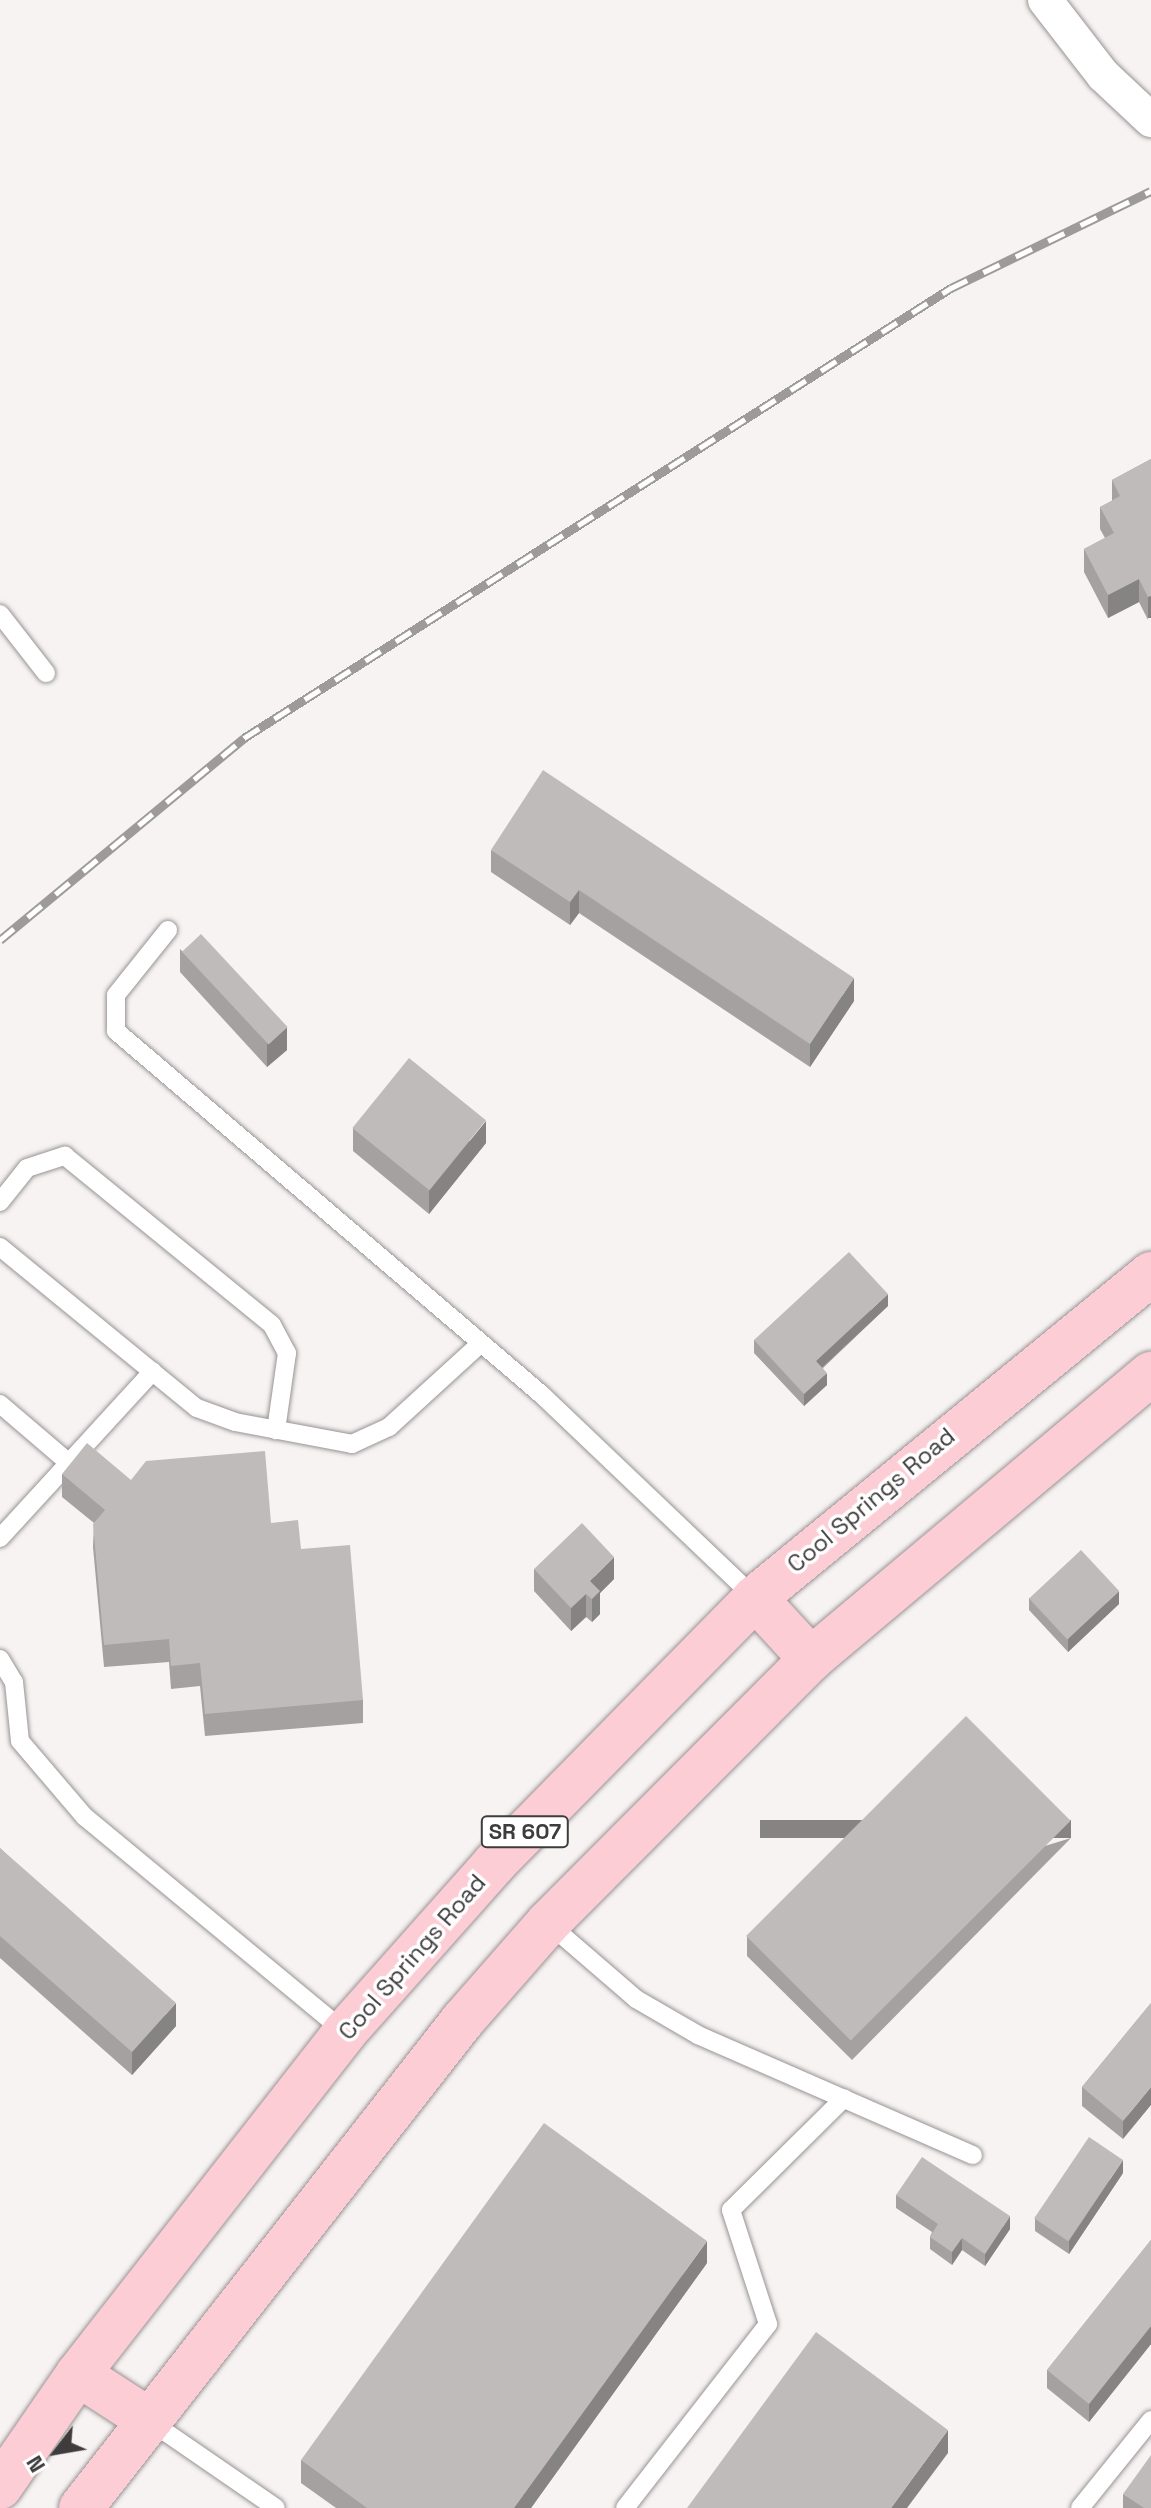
<!DOCTYPE html>
<html>
<head>
<meta charset="utf-8">
<style>
	body { margin:0 }
	#map { position:relative; width:1151px; height:2508px; overflow:hidden; background:#f8f3f3; font-family:"Space Grotesk",sans-serif }
	div>[style] { position:absolute }
	.roads { filter:drop-shadow(0 0 2px #989394) drop-shadow(0 0 2px #989394) }
	.lane>* { height:18px; margin:-9px; padding:0 9px; transform-origin:9px; border-radius:9px; background:#fff }
	.street>* { height:34px; margin:-17px; padding:0 17px; transform-origin:17px; border-radius:17px; background:#fff }
	.primary>* { height:44px; margin:-22px; padding:0 22px; transform-origin:22px; border-radius:22px; background:#fdcdd6 }
	.rail>* { height:9px; margin-top:-4.5px; transform-origin:0; background:repeating-linear-gradient(90deg,#fff 0 18px,#9e9a9a 0 36px); box-sizing:border-box; border-block:2px solid #9e9a9a }
	.wall>* { inset:0; background:#a5a1a1 }
	.shaded-wall>* { inset:0; background:#868383; transform-origin:0 0 }
	.building>* { inset:0; background:#c0bbbb; transform-origin:0 0 }
	span { translate:-50% -50%; white-space:nowrap; text-align:center; line-height:1.15; -webkit-text-stroke:7px #fff; paint-order:stroke }
	.shield-label span { padding:2px 6px; background:#fff; border:2px solid; border-radius:6px; -webkit-text-stroke-width:0 }
	.shield-label { font-size:22px; color:#3e3c3c; font-weight:700 }
	.street-label { font-size:24px; color:#3e3c3c }
	.north { position:absolute; left:16px; top:2412px; width:80px; height:80px; -webkit-text-stroke:6px #fff; paint-order:stroke; rotate:239deg; font-size:22px; font-weight:700; line-height:32px; text-align:center; color:#3e3c3c }
	.north::after { content:''; display:block; margin:auto; width:28px; height:36px; background:#3e3c3c; clip-path:polygon(50% 0,100% 100%,50% 72%,0 100%) }
</style>
</head>
<body>
<div id="map">
	<div class="roads">
		<div class="lane">
			<i style="left:0;top:614px;width:75px;rotate:52.1deg"></i>
			<i style="left:168px;top:930px;width:83px;rotate:128.7deg"></i>
			<i style="left:116px;top:995px;width:36px;rotate:90deg"></i>
			<i style="left:116px;top:1031px;width:560px;rotate:40.51deg"></i>
			<i style="left:542px;top:1395px;width:294px;rotate:43.6deg"></i>
			<i style="left:0;top:1202px;width:43px;rotate:-51.5deg"></i>
			<i style="left:27px;top:1168px;width:40px;rotate:-18deg"></i>
			<i style="left:65px;top:1156px;width:267px;rotate:39.2deg"></i>
			<i style="left:272px;top:1325px;width:32px;rotate:62deg"></i>
			<i style="left:287px;top:1353px;width:78px;rotate:98.1deg"></i>
			<i style="left:0;top:1247px;width:254px;rotate:39.3deg"></i>
			<i style="left:197px;top:1408px;width:40px;rotate:20.2deg"></i>
			<i style="left:235px;top:1422px;width:119px;rotate:10.6deg"></i>
			<i style="left:352px;top:1444px;width:41px;rotate:-24.7deg"></i>
			<i style="left:389px;top:1427px;width:123px;rotate:-42.4deg"></i>
			<i style="left:0;top:1404px;width:91px;rotate:40.5deg"></i>
			<i style="left:0;top:1538px;width:226px;rotate:-47.5deg"></i>
			<i style="left:0;top:1659px;width:27px;rotate:59deg"></i>
			<i style="left:14px;top:1682px;width:59px;rotate:84.2deg"></i>
			<i style="left:20px;top:1741px;width:100px;rotate:49.5deg"></i>
			<i style="left:85px;top:1817px;width:337px;rotate:39.6deg"></i>
			<i style="left:548px;top:1923px;width:116px;rotate:40.8deg"></i>
			<i style="left:636px;top:1999px;width:72px;rotate:30.1deg"></i>
			<i style="left:698px;top:2035px;width:300px;rotate:23.6deg"></i>
			<i style="left:148px;top:2420px;width:155px;rotate:34.5deg"></i>
			<i style="left:625px;top:2508px;width:233px;rotate:-52.1deg"></i>
			<i style="left:768px;top:2324px;width:120px;rotate:-108deg"></i>
			<i style="left:731px;top:2210px;width:159px;rotate:-44.7deg"></i>
			<i style="left:1080px;top:2508px;width:113px;rotate:-51.1deg"></i>
		</div>
		<div class="street">
			<i style="left:1045px;top:0;width:95px;rotate:52.3deg"></i>
			<i style="left:1103px;top:75px;width:66px;rotate:43.2deg"></i>
		</div>
		<div class="primary">
			<i style="left:755px;top:1598px;width:83px;rotate:47.4deg"></i>
			<i style="left:78px;top:2374px;width:81px;rotate:32.9deg"></i>
			<i style="left:0;top:2487px;width:137px;rotate:-55.4deg"></i>
			<i style="left:78px;top:2374px;width:434px;rotate:-52deg"></i>
			<i style="left:345px;top:2032px;width:225px;rotate:-48.4deg"></i>
			<i style="left:494px;top:1864px;width:373px;rotate:-45.5deg"></i>
			<i style="left:755px;top:1598px;width:512px;rotate:-39.29deg"></i>
			<i style="left:81px;top:2508px;width:620px;rotate:-51.95deg"></i>
			<i style="left:463px;top:2020px;width:129px;rotate:-48.8deg"></i>
			<i style="left:548px;top:1923px;width:373px;rotate:-45.1deg"></i>
			<i style="left:811px;top:1659px;width:444px;rotate:-40deg"></i>
		</div>
	</div>
	<div class="rail">
		<i style="left:0;top:940px;width:317px;rotate:-39.6deg"></i>
		<i style="left:244px;top:738px;width:838px;rotate:-32.48deg"></i>
		<i style="left:951px;top:288px;width:222px;rotate:-25.9deg"></i>
	</div>
	<div class="wall">
		<i style="clip-path:polygon(1151px 459px,1148px 620px,1139px 602px,1108px 618px,1084px 572px,1084px 549px,1105px 538px,1100px 529px,1100px 507px,1112px 501px,1112px 480px)"></i>
		<i style="clip-path:polygon(491px 850px,854px 1001px,810px 1067px,579px 913px,570px 925px,491px 872px)"></i>
		<i style="clip-path:polygon(180px 949px,287px 1050px,267px 1067px,180px 972px)"></i>
		<i style="clip-path:polygon(353px 1128px,486px 1143px,429px 1214px,353px 1151px)"></i>
		<i style="clip-path:polygon(888px 1306px,823px 1368px,827px 1385px,804px 1406px,754px 1353px,754px 1340px)"></i>
		<i style="clip-path:polygon(62px 1474px,131px 1480px,271px 1523px,301px 1549px,363px 1700px,363px 1723px,205px 1736px,200px 1686px,171px 1689px,169px 1662px,104px 1667px,93px 1547px,94px 1523px,62px 1497px)"></i>
		<i style="clip-path:polygon(534px 1569px,614px 1579px,600px 1593px,600px 1614px,592px 1622px,586px 1617px,571px 1631px,534px 1591px)"></i>
		<i style="clip-path:polygon(1029px 1598px,1119px 1604px,1068px 1652px,1029px 1610px)"></i>
		<i style="clip-path:polygon(1071px 1838px,852px 2060px,747px 1956px,747px 1937px)"></i>
		<i style="clip-path:polygon(0 1848px,176px 2026px,132px 2075px,0 1958px)"></i>
		<i style="clip-path:polygon(1151px 2003px,1123px 2139px,1082px 2106px,1082px 2087px)"></i>
		<i style="clip-path:polygon(1123px 2173px,1069px 2254px,1035px 2231px,1035px 2219px)"></i>
		<i style="clip-path:polygon(896px 2195px,1010px 2229px,985px 2266px,962px 2250px,952px 2265px,930px 2249px,930px 2237px,932px 2232px,896px 2208px)"></i>
		<i style="clip-path:polygon(1151px 2240px,1151px 2344px,1089px 2422px,1047px 2388px,1047px 2370px)"></i>
		<i style="clip-path:polygon(707px 2263px,531px 2508px,336px 2508px,301px 2483px,301px 2460px)"></i>
		<i style="clip-path:polygon(1123px 2494px,1151px 2508px,1123px 2508px)"></i>
	</div>
	<div class="shaded-wall">
		<i style="clip-path:polygon(1139px 579px,1139px 602px,1108px 618px,1108px 595px)"></i>
		<i style="left:1151px;top:596px;width:22px;height:3px;rotate:90deg"></i>
		<i style="clip-path:polygon(579px 890px,579px 913px,570px 925px,570px 902px)"></i>
		<i style="clip-path:polygon(854px 978px,854px 1001px,810px 1067px,810px 1044px)"></i>
		<i style="clip-path:polygon(287px 1027px,287px 1050px,267px 1067px,267px 1044px)"></i>
		<i style="clip-path:polygon(486px 1121px,486px 1143px,429px 1214px,429px 1191px)"></i>
		<i style="clip-path:polygon(888px 1294px,888px 1306px,816px 1373px,816px 1361px)"></i>
		<i style="clip-path:polygon(827px 1373px,827px 1385px,804px 1406px,804px 1394px)"></i>
		<i style="clip-path:polygon(614px 1557px,614px 1579px,600px 1593px,600px 1614px,592px 1622px,592px 1599px,590px 1581px)"></i>
		<i style="clip-path:polygon(1119px 1591px,1119px 1604px,1068px 1652px,1068px 1639px)"></i>
		<i style="clip-path:polygon(586px 1594px,586px 1617px,571px 1631px,571px 1608px)"></i>
		<i style="left:1071px;top:1820px;width:18px;height:311px;rotate:90deg"></i>
		<i style="clip-path:polygon(176px 2003px,176px 2026px,132px 2075px,132px 2052px)"></i>
		<i style="clip-path:polygon(1151px 2087px,1151px 2105px,1123px 2139px,1123px 2121px)"></i>
		<i style="clip-path:polygon(1123px 2160px,1123px 2173px,1069px 2254px,1069px 2241px)"></i>
		<i style="clip-path:polygon(1010px 2216px,1010px 2229px,985px 2266px,985px 2254px)"></i>
		<i style="clip-path:polygon(962px 2238px,962px 2250px,952px 2265px,952px 2252px)"></i>
		<i style="clip-path:polygon(707px 2241px,707px 2263px,531px 2508px,514px 2508px)"></i>
		<i style="clip-path:polygon(1151px 2326px,1151px 2344px,1089px 2422px,1089px 2404px)"></i>
		<i style="clip-path:polygon(948px 2430px,948px 2453px,907px 2508px,891px 2508px)"></i>
	</div>
	<div class="building">
		<i style="clip-path:polygon(1151px 459px,1151px 596px,1148px 597px,1139px 579px,1108px 595px,1084px 549px,1114px 533px,1100px 507px,1120px 496px,1112px 480px)"></i>
		<i style="clip-path:polygon(543px 770px,854px 978px,810px 1044px,579px 890px,570px 902px,491px 850px)"></i>
		<i style="left:201px;top:934px;width:127px;height:26px;rotate:47deg"></i>
		<i style="left:409px;top:1058px;width:99px;height:90px;rotate:39deg"></i>
		<i style="clip-path:polygon(849px 1252px,888px 1294px,816px 1361px,827px 1373px,804px 1394px,754px 1340px)"></i>
		<i style="clip-path:polygon(87px 1443px,131px 1480px,146px 1461px,265px 1451px,271px 1523px,298px 1520px,301px 1549px,350px 1545px,363px 1700px,205px 1714px,200px 1663px,171px 1666px,169px 1639px,104px 1645px,93px 1524px,105px 1510px,62px 1474px)"></i>
		<i style="clip-path:polygon(582px 1523px,614px 1557px,590px 1581px,600px 1591px,592px 1599px,586px 1594px,571px 1608px,534px 1569px)"></i>
		<i style="left:1081px;top:1550px;width:56px;height:71px;rotate:47deg"></i>
		<i style="left:966px;top:1716px;width:148px;height:311px;rotate:45deg"></i>
		<i style="clip-path:polygon(0 1848px,176px 2003px,132px 2052px,0 1936px)"></i>
		<i style="clip-path:polygon(1151px 2003px,1151px 2087px,1123px 2121px,1082px 2087px)"></i>
		<i style="clip-path:polygon(544px 2123px,707px 2241px,514px 2508px,367px 2508px,301px 2460px)"></i>
		<i style="left:1089px;top:2137px;width:41px;height:98px;rotate:34deg"></i>
		<i style="clip-path:polygon(922px 2157px,1010px 2216px,985px 2254px,962px 2238px,952px 2252px,930px 2237px,938px 2224px,896px 2195px)"></i>
		<i style="clip-path:polygon(1151px 2240px,1151px 2326px,1089px 2404px,1047px 2370px)"></i>
		<i style="clip-path:polygon(816px 2332px,948px 2430px,891px 2508px,687px 2508px)"></i>
		<i style="clip-path:polygon(1151px 2455px,1151px 2508px,1144px 2508px,1123px 2494px)"></i>
	</div>
	<div class="shield-label">
		<span style="left:525px;top:1832px">SR 607</span>
	</div>
	<div class="street-label">
		<span style="left:871px;top:1500px;rotate:-40deg">Cool Springs Road</span>
		<span style="left:412px;top:1957px;rotate:-49deg">Cool Springs Road</span>
	</div>
	<div class="north">N</div>
</div>
</body>
</html>
